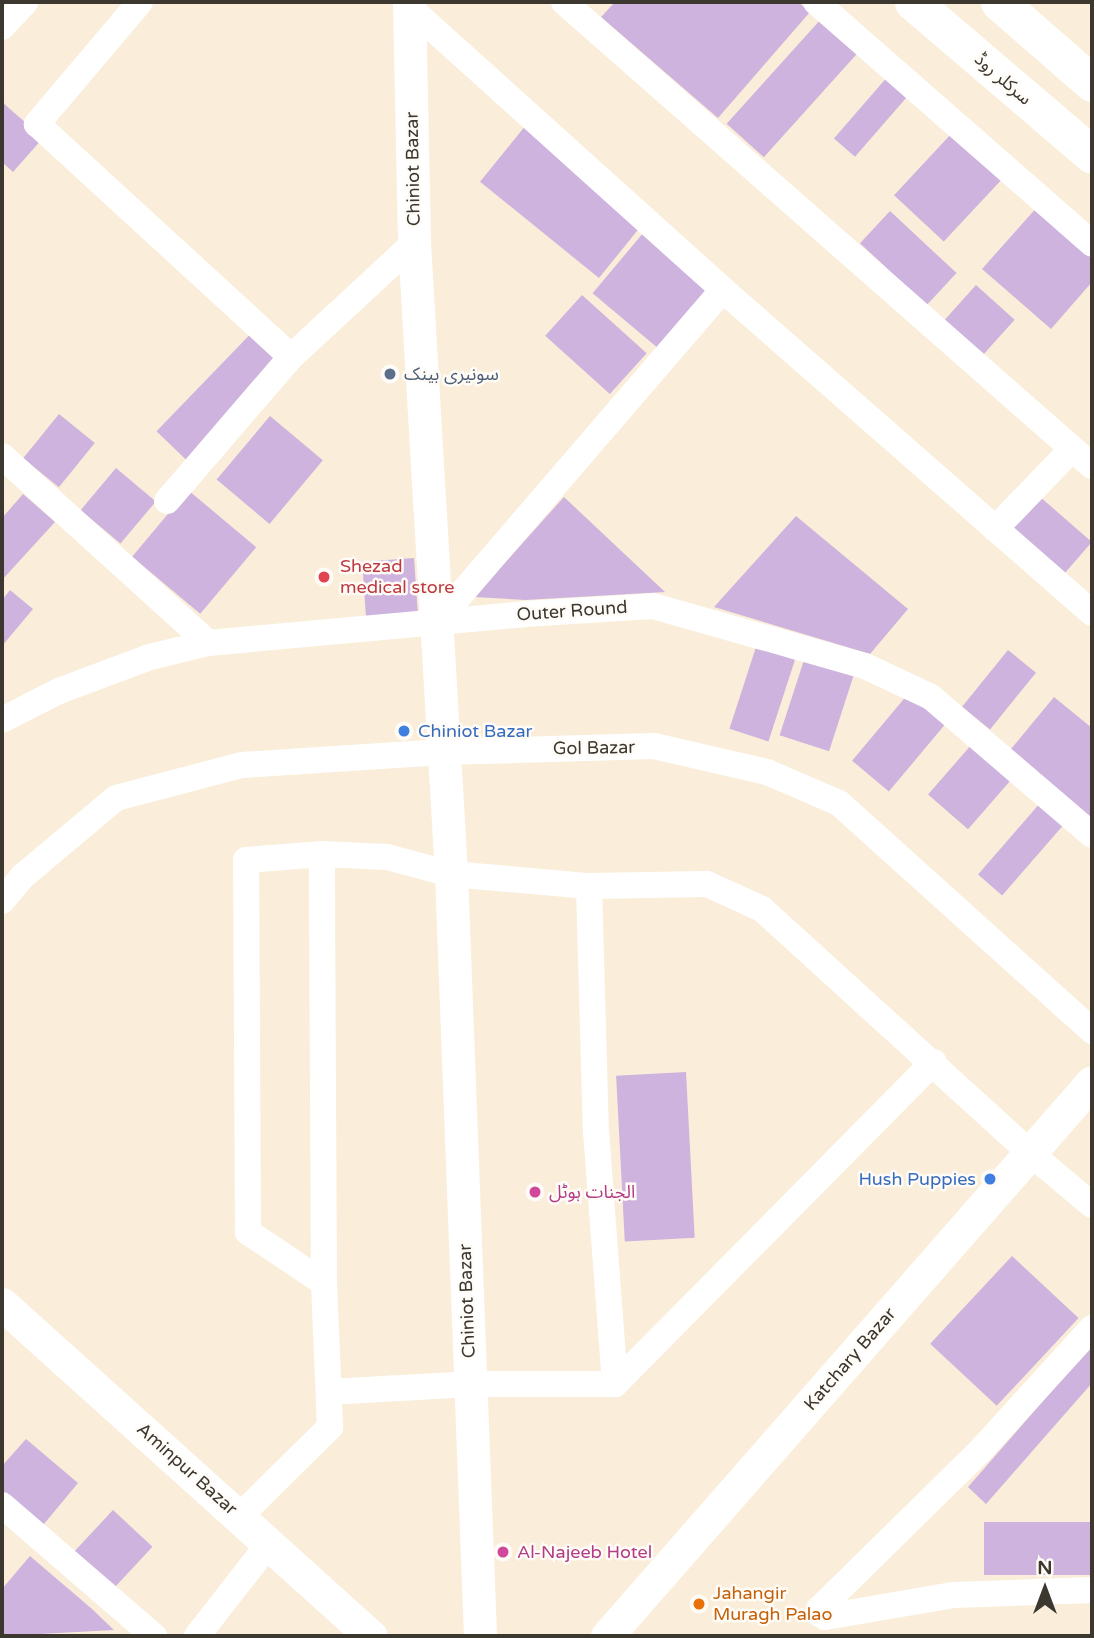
<!DOCTYPE html>
<html>
<head>
<meta charset="utf-8">
<style>
	body { margin:0 }
	#map { position:relative; width:1094px; height:1638px; overflow:hidden; background:#faeeda; font-family:"Varela Round","Noto Sans Arabic",sans-serif }
	div>[style] { position:absolute }
	.building>* { inset:0; background:#cdb3dd; transform-origin:0 0 }
	.minor>* { height:26px; margin:-13px; padding:0 13px; transform-origin:13px; border-radius:13px; background:#fff }
	.tertiary>* { height:33px; margin:-16.5px; padding:0 16.5px; transform-origin:16.5px; border-radius:16.5px; background:#fff }
	.secondary>* { height:37px; margin:-18.5px; padding:0 18.5px; transform-origin:18.5px; border-radius:18.5px; background:#fff }
	.dots>* { width:19px; height:19px; translate:-50% -50%; box-sizing:border-box; border:4px solid #fffcf8; border-radius:50% }
	span { translate:-50% -50%; white-space:nowrap; text-align:center; line-height:1.15; -webkit-text-stroke:5px #fffcf8; paint-order:stroke }
	.street-label { font-size:18px; color:#3c3830 }
	.service-label { font-size:18px; color:#4e5e75 }
	.left { translate:0 -50%; text-align:left }
	.health-label { font-size:18px; color:#be3a42 }
	.shop-label { font-size:18px; color:#366cbe }
	.right { translate:-100% -50%; text-align:right }
	.hotel-label { font-size:18px; color:#b23c85 }
	.food-label { font-size:18px; color:#c56008 }
	.frame { position:absolute; inset:0; border:4px solid #3c3830; pointer-events:none }
	.north { position:absolute; left:1010px; top:1554px; width:70px; height:70px; -webkit-text-stroke:5px #fffcf8; paint-order:stroke; rotate:0deg; font-size:19px; font-weight:700; line-height:28px; text-align:center; color:#3c3830 }
	.north::after { content:''; display:block; margin:auto; width:24px; height:32px; background:#3c3830; clip-path:polygon(50% 0,100% 100%,50% 72%,0 100%) }
</style>
</head>
<body>
<div id="map">
	<div class="building">
		<i style="clip-path:polygon(615px 2px,798px 2px,810px 12px,718px 118px,601px 17px)"></i>
		<i style="left:821px;top:19px;width:50px;height:141px;rotate:42deg"></i>
		<i style="left:889px;top:75px;width:28px;height:84px;rotate:41deg"></i>
		<i style="clip-path:polygon(2px 102px,43px 138px,13px 172px,2px 162px)"></i>
		<i style="left:526px;top:125px;width:153px;height:73px;rotate:39deg"></i>
		<i style="left:952px;top:133px;width:68px;height:85px;rotate:43deg"></i>
		<i style="clip-path:polygon(1039px 205px,1092px 251px,1092px 282px,1051px 329px,982px 269px)"></i>
		<i style="left:890px;top:211px;width:91px;height:44px;rotate:43deg"></i>
		<i style="left:644px;top:232px;width:91px;height:80px;rotate:40deg"></i>
		<i style="left:976px;top:285px;width:52px;height:48px;rotate:42deg"></i>
		<i style="left:582px;top:295px;width:87px;height:55px;rotate:42deg"></i>
		<i style="left:260px;top:324px;width:56px;height:149px;rotate:44deg"></i>
		<i style="left:59px;top:414px;width:46px;height:57px;rotate:39deg"></i>
		<i style="left:270px;top:416px;width:69px;height:83px;rotate:40deg"></i>
		<i style="left:116px;top:468px;width:52px;height:55px;rotate:40deg"></i>
		<i style="left:188px;top:490px;width:89px;height:87px;rotate:40deg"></i>
		<i style="clip-path:polygon(23px 494px,55px 522px,2px 580px,2px 518px)"></i>
		<i style="left:1039px;top:496px;width:70px;height:44px;rotate:41deg"></i>
		<i style="clip-path:polygon(564px 497px,665px 592px,525px 600px,474px 597px)"></i>
		<i style="clip-path:polygon(796px 516px,908px 609px,870px 654px,714px 607px)"></i>
		<i style="left:414px;top:558px;width:55px;height:52px;rotate:86deg"></i>
		<i style="clip-path:polygon(10px 590px,33px 609px,2px 646px,2px 600px)"></i>
		<i style="left:756px;top:647px;width:41px;height:86px;rotate:18deg"></i>
		<i style="left:1008px;top:650px;width:36px;height:73px;rotate:39deg"></i>
		<i style="left:804px;top:660px;width:52px;height:79px;rotate:18deg"></i>
		<i style="left:908px;top:694px;width:48px;height:87px;rotate:40deg"></i>
		<i style="clip-path:polygon(1054px 697px,1092px 728px,1092px 826px,1006px 755px)"></i>
		<i style="left:972px;top:744px;width:53px;height:67px;rotate:41deg"></i>
		<i style="left:1041px;top:802px;width:32px;height:96px;rotate:41deg"></i>
		<i style="left:686px;top:1072px;width:166px;height:70px;rotate:87deg"></i>
		<i style="left:1012px;top:1256px;width:91px;height:120px;rotate:43deg"></i>
		<i style="clip-path:polygon(1092px 1345px,1092px 1383px,986px 1504px,968px 1487px)"></i>
		<i style="clip-path:polygon(26px 1439px,78px 1483px,39px 1530px,2px 1498px,2px 1466px)"></i>
		<i style="left:113px;top:1510px;width:54px;height:68px;rotate:43deg"></i>
		<i style="left:1092px;top:1522px;width:53px;height:108px;rotate:90deg"></i>
		<i style="clip-path:polygon(30px 1556px,92px 1609px,114px 1630px,2px 1636px,2px 1589px)"></i>
	</div>
	<div class="minor">
		<i style="left:140px;top:2px;width:160px;rotate:130.2deg"></i>
		<i style="left:37px;top:124px;width:345px;rotate:42.5deg"></i>
		<i style="left:564px;top:2px;width:703px;rotate:41.31deg"></i>
		<i style="left:816px;top:2px;width:367px;rotate:41.2deg"></i>
		<i style="left:410px;top:8px;width:421px;rotate:42deg"></i>
		<i style="left:723px;top:290px;width:490px;rotate:41.2deg"></i>
		<i style="left:2px;top:27px;width:34px;rotate:-47deg"></i>
		<i style="left:2px;top:456px;width:278px;rotate:42.2deg"></i>
		<i style="left:167px;top:501px;width:190px;rotate:-49.3deg"></i>
		<i style="left:291px;top:357px;width:168px;rotate:-42.8deg"></i>
		<i style="left:995px;top:529px;width:111px;rotate:-46.1deg"></i>
		<i style="left:437px;top:622px;width:438px;rotate:-49.3deg"></i>
		<i style="left:2px;top:720px;width:64px;rotate:-27deg"></i>
		<i style="left:59px;top:691px;width:97px;rotate:-20.5deg"></i>
		<i style="left:150px;top:657px;width:60px;rotate:-13.6deg"></i>
		<i style="left:208px;top:643px;width:317px;rotate:-5.2deg"></i>
		<i style="left:524px;top:614px;width:129px;rotate:-3.5deg"></i>
		<i style="left:653px;top:606px;width:220px;rotate:15.8deg"></i>
		<i style="left:865px;top:666px;width:73px;rotate:25.2deg"></i>
		<i style="left:931px;top:697px;width:212px;rotate:40.6deg"></i>
		<i style="left:589px;top:886px;width:245px;rotate:88.4deg"></i>
		<i style="left:596px;top:1131px;width:254px;rotate:85.7deg"></i>
		<i style="left:2px;top:901px;width:33px;rotate:-50deg"></i>
		<i style="left:23px;top:876px;width:121px;rotate:-40deg"></i>
		<i style="left:116px;top:798px;width:130px;rotate:-14.7deg"></i>
		<i style="left:242px;top:765px;width:201px;rotate:-3.7deg"></i>
		<i style="left:443px;top:752px;width:211px;rotate:-1.6deg"></i>
		<i style="left:654px;top:746px;width:116px;rotate:13deg"></i>
		<i style="left:767px;top:772px;width:78px;rotate:23.3deg"></i>
		<i style="left:839px;top:803px;width:341px;rotate:42deg"></i>
		<i style="left:324px;top:1283px;width:92px;rotate:-146.1deg"></i>
		<i style="left:248px;top:1232px;width:372px;rotate:-90.3deg"></i>
		<i style="left:246px;top:860px;width:76px;rotate:-4.5deg"></i>
		<i style="left:322px;top:854px;width:65px;rotate:2.6deg"></i>
		<i style="left:387px;top:857px;width:66px;rotate:14.9deg"></i>
		<i style="left:451px;top:874px;width:139px;rotate:5deg"></i>
		<i style="left:589px;top:886px;width:118px;rotate:-1deg"></i>
		<i style="left:707px;top:884px;width:60px;rotate:24.4deg"></i>
		<i style="left:762px;top:909px;width:362px;rotate:42.3deg"></i>
		<i style="left:1030px;top:1153px;width:81px;rotate:40deg"></i>
		<i style="left:1092px;top:1328px;width:168px;rotate:132.3deg"></i>
		<i style="left:979px;top:1452px;width:224px;rotate:135.5deg"></i>
		<i style="left:819px;top:1609px;width:5px;rotate:79deg"></i>
		<i style="left:820px;top:1614px;width:6px;rotate:31deg"></i>
		<i style="left:825px;top:1617px;width:131px;rotate:-9.7deg"></i>
		<i style="left:954px;top:1595px;width:138px;rotate:-2.1deg"></i>
		<i style="left:329px;top:1392px;width:141px;rotate:-3.2deg"></i>
		<i style="left:470px;top:1384px;width:145px"></i>
		<i style="left:615px;top:1384px;width:453px;rotate:-45.3deg"></i>
		<i style="left:2px;top:1505px;width:201px;rotate:40.8deg"></i>
		<i style="left:240px;top:1516px;width:127px;rotate:-44.7deg"></i>
		<i style="left:330px;top:1427px;width:144px;rotate:-92.4deg"></i>
		<i style="left:324px;top:1283px;width:429px;rotate:-90.3deg"></i>
		<i style="left:197px;top:1636px;width:117px;rotate:-52deg"></i>
	</div>
	<div class="tertiary">
		<i style="left:409px;top:2px;width:241px;rotate:88.8deg"></i>
		<i style="left:414px;top:243px;width:632px;rotate:86.64deg"></i>
		<i style="left:451px;top:874px;width:763px;rotate:87.82deg"></i>
		<i style="left:2px;top:1304px;width:496px;rotate:42deg"></i>
		<i style="left:607px;top:1636px;width:736px;rotate:-48.8deg"></i>
	</div>
	<div class="secondary">
		<i style="left:913px;top:2px;width:235px;rotate:40.5deg"></i>
		<i style="left:999px;top:2px;width:123px;rotate:41.1deg"></i>
	</div>
	<div class="dots">
		<i style="left:390px;top:374px;background:#5c6f8a"></i>
		<i style="left:324px;top:577px;background:#e0444e"></i>
		<i style="left:404px;top:731px;background:#3f7fe0"></i>
		<i style="left:990px;top:1179px;background:#3f7fe0"></i>
		<i style="left:535px;top:1192px;background:#d1479c"></i>
		<i style="left:503px;top:1552px;background:#d1479c"></i>
		<i style="left:699px;top:1604px;background:#e8710a"></i>
	</div>
	<div class="street-label">
		<span style="left:1003px;top:79px;rotate:41deg">سرکلر روڈ</span>
		<span style="left:413px;top:169px;rotate:-91deg">Chiniot Bazar</span>
		<span style="left:572px;top:611px;rotate:-4deg">Outer Round</span>
		<span style="left:594px;top:748px;rotate:-1deg">Gol Bazar</span>
		<span style="left:467px;top:1301px;rotate:-92deg">Chiniot Bazar</span>
		<span style="left:850px;top:1359px;rotate:-49deg">Katchary Bazar</span>
		<span style="left:187px;top:1469px;rotate:42deg">Aminpur Bazar</span>
	</div>
	<div class="service-label">
		<span class="left" style="left:404px;top:374px">سونیری بینک</span>
	</div>
	<div class="health-label">
		<span class="left" style="left:340px;top:577px">Shezad<br>medical store</span>
	</div>
	<div class="shop-label">
		<span class="left" style="left:418px;top:731px">Chiniot Bazar</span>
		<span class="right" style="left:976px;top:1179px">Hush Puppies</span>
	</div>
	<div class="hotel-label">
		<span class="left" style="left:549px;top:1192px">الجنات ہوٹل</span>
		<span class="left" style="left:517px;top:1552px">Al-Najeeb Hotel</span>
	</div>
	<div class="food-label">
		<span class="left" style="left:713px;top:1604px">Jahangir<br>Muragh Palao</span>
	</div>
	<div class="frame"></div>
	<div class="north">N</div>
</div>
</body>
</html>
